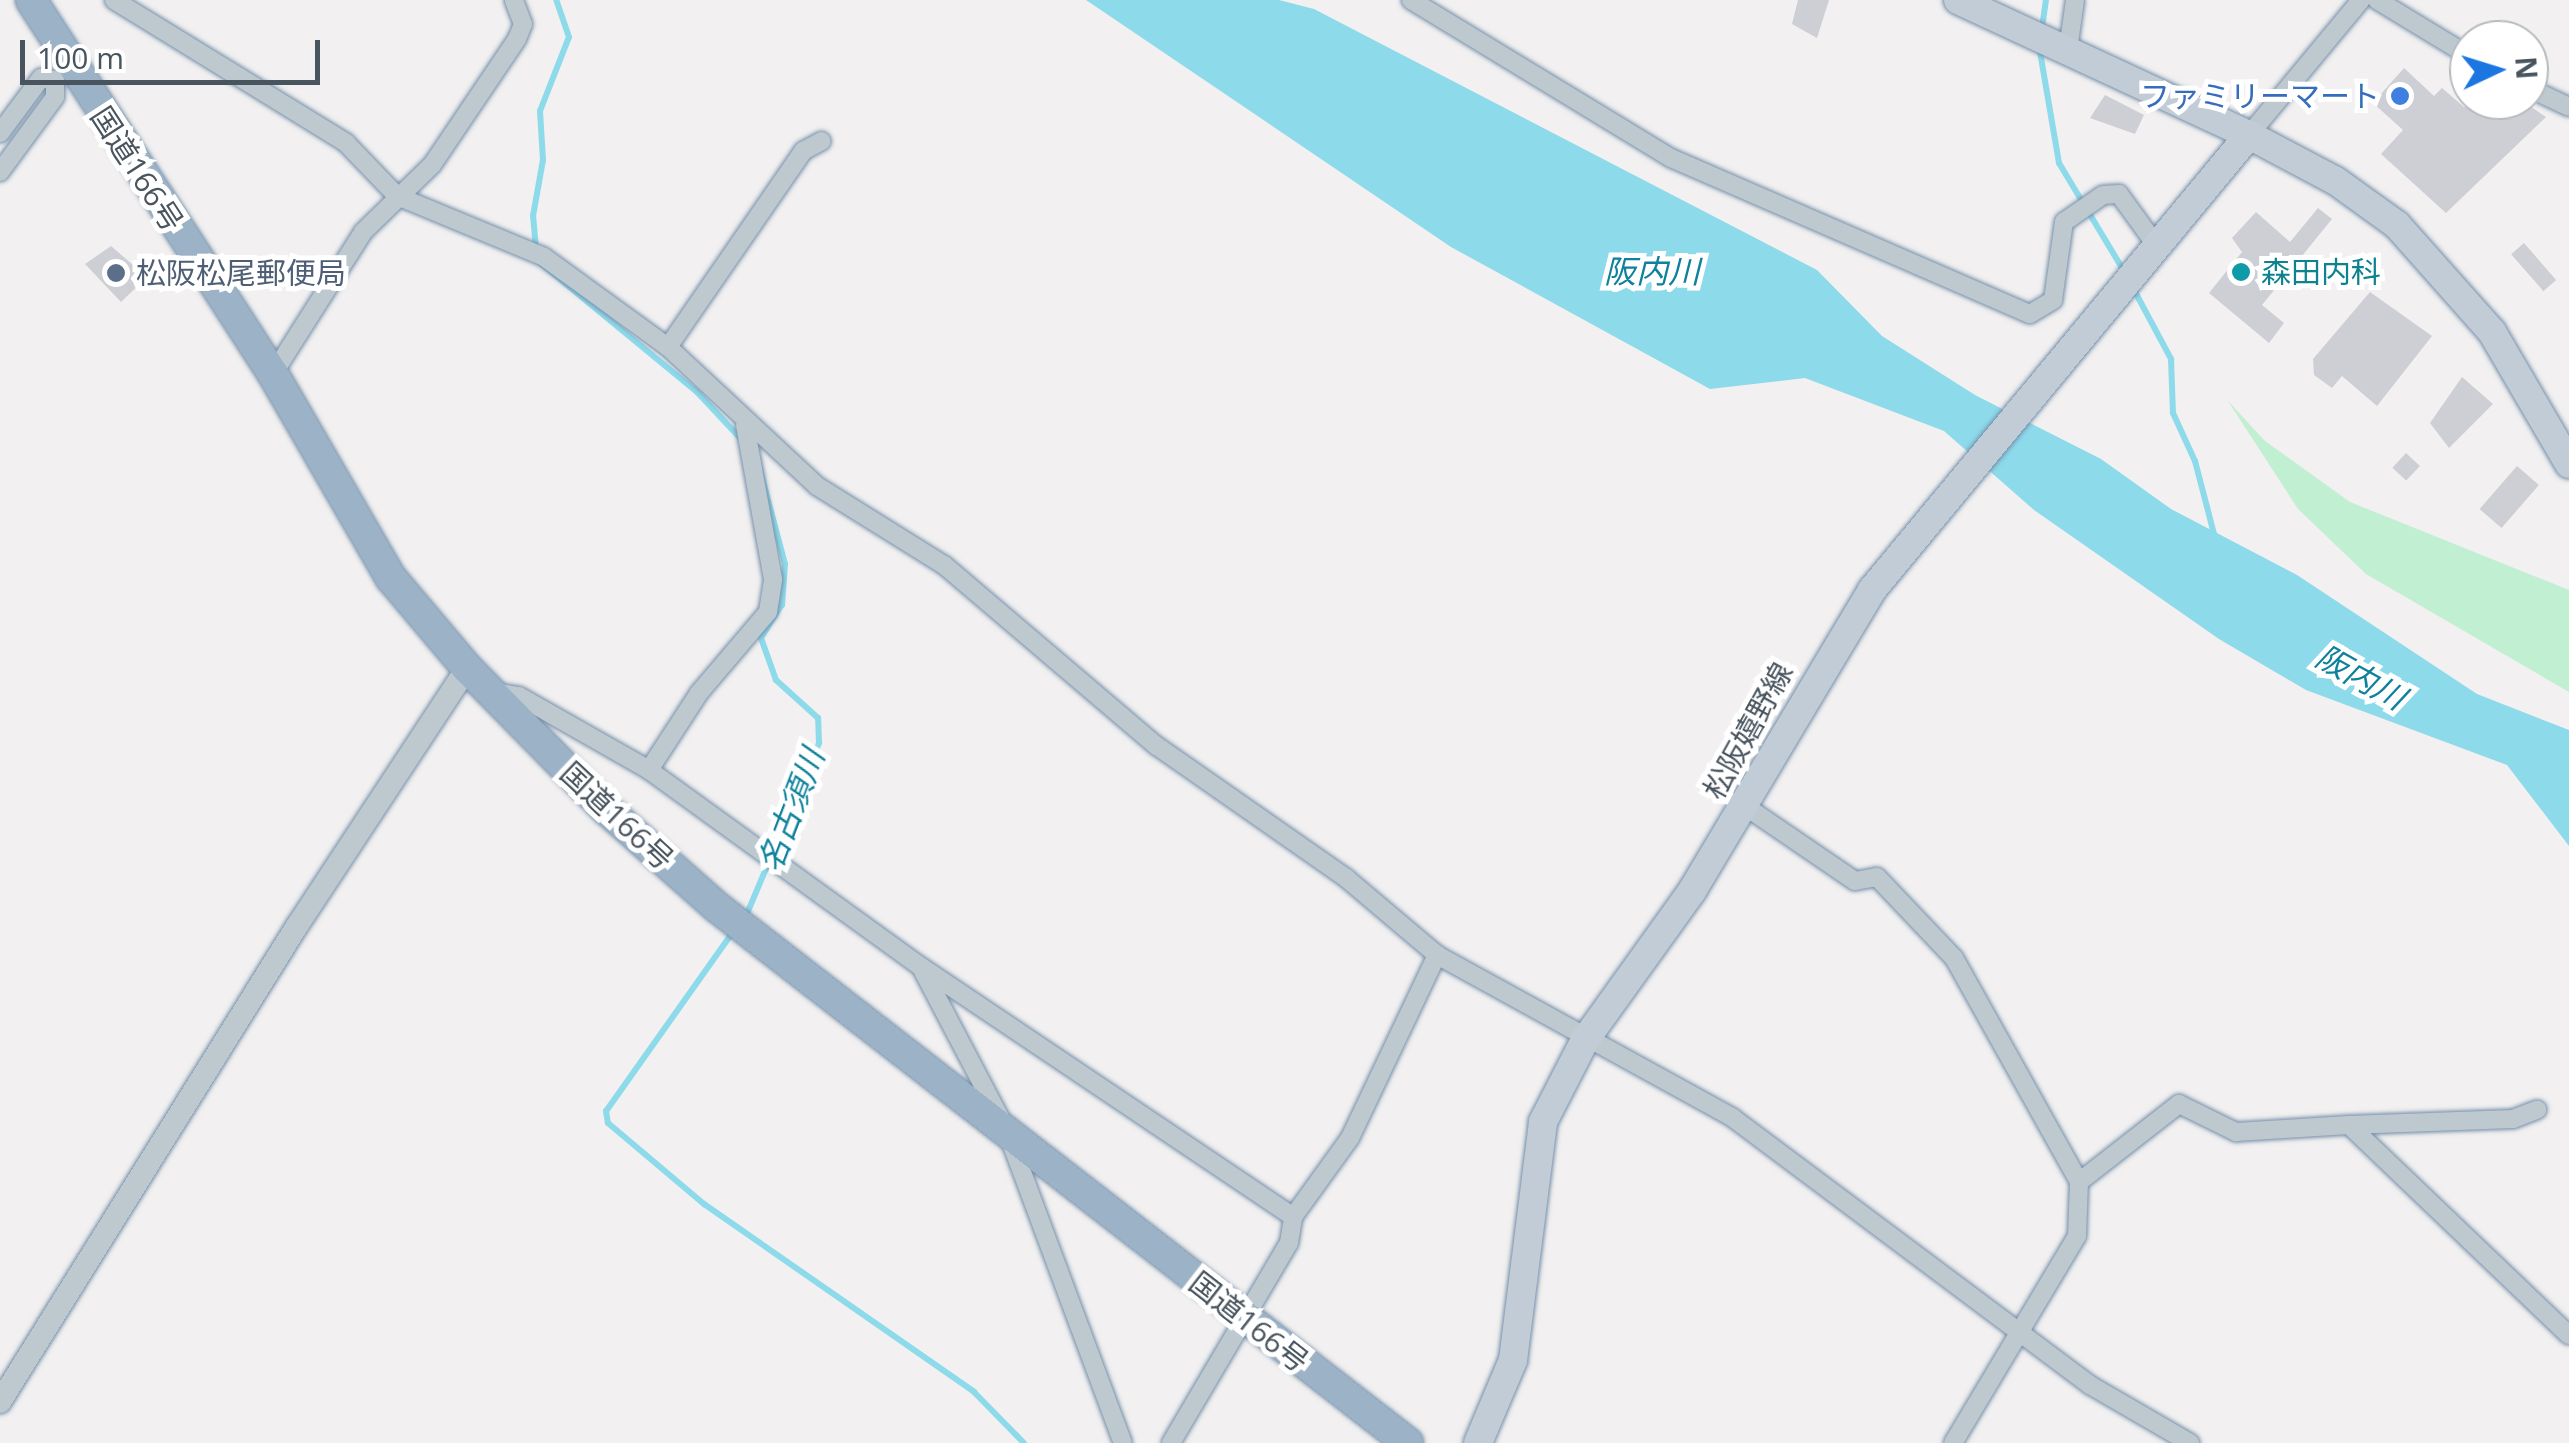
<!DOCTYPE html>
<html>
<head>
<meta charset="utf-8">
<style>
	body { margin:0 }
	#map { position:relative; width:2569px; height:1443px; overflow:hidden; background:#f2f0f0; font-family:"Open Sans","Noto Sans JP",sans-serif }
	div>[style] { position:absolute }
	.green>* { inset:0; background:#c0efd1 }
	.water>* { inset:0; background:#8ddaeb }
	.stream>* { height:6px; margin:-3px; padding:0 3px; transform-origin:3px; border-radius:3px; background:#8ddaeb }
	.building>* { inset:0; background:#cdcfd5; transform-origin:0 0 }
	.roads { filter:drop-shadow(0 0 2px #748faa) drop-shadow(0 0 2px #748faa) }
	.minor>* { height:18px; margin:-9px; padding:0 9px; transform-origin:9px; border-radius:9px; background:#bec8cf }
	.tertiary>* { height:22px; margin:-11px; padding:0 11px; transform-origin:11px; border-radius:11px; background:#bec8cf }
	.secondary>* { height:28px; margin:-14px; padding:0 14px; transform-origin:14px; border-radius:14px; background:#c1ccd6 }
	.trunk>* { height:30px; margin:-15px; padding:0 15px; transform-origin:15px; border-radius:15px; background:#9cb2c6 }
	.dots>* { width:28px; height:28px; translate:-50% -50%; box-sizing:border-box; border:5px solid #fff; border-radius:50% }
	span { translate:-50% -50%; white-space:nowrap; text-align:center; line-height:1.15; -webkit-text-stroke:10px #fff; paint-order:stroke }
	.shop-label { font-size:30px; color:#366cbe }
	.right { translate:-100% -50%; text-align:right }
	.street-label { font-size:30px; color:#48545e }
	.culture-label { font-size:30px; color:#0d838f }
	.left { translate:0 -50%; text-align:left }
	.service-label { font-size:30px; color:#4e5e75 }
	.water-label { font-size:32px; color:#0e819c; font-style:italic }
	.north { position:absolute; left:2449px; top:20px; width:100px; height:100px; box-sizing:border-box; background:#fff; border:2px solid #b6bbbf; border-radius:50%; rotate:86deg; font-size:28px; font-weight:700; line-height:40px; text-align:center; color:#48545e }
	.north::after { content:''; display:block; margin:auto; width:35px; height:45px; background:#1b76e2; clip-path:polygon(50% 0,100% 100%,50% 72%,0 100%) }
	.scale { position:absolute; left:20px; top:40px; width:300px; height:45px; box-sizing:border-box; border:5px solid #48545e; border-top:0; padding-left:12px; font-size:30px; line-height:35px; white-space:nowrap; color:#48545e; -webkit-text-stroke:8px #fff; paint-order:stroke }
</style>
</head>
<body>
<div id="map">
	<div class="green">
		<i style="clip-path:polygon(2228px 401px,2265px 441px,2350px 502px,2569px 590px,2569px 692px,2366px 574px,2298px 509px)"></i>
	</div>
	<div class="water">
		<i style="clip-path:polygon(1086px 0,1279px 0,1314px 9px,1817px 270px,1882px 336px,1975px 395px,2101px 459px,2171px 509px,2297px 575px,2477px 694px,2569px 730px,2569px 846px,2507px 765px,2306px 690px,2219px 639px,2034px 510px,1944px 431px,1805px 378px,1710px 389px,1451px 247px)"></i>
	</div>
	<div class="stream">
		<i style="left:2042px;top:28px;width:28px;rotate:-82deg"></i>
		<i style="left:2039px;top:46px;width:119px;rotate:80.3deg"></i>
		<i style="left:2059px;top:163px;width:128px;rotate:59deg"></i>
		<i style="left:536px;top:249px;width:33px;rotate:-95deg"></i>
		<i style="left:533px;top:216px;width:57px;rotate:-79.9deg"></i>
		<i style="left:543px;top:160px;width:49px;rotate:-93.5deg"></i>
		<i style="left:540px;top:111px;width:79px;rotate:-68.6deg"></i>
		<i style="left:569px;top:37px;width:39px;rotate:-109deg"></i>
		<i style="left:538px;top:261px;width:206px;rotate:39.5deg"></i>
		<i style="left:697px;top:392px;width:66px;rotate:46.8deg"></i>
		<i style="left:2133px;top:288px;width:81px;rotate:61.8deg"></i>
		<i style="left:2171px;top:359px;width:54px;rotate:87.9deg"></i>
		<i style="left:2173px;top:413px;width:53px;rotate:65.4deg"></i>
		<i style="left:2195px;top:461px;width:80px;rotate:75.4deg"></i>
		<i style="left:746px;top:916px;width:188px;rotate:-67.1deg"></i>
		<i style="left:819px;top:743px;width:25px;rotate:-92deg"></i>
		<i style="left:818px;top:718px;width:57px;rotate:-137.9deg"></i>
		<i style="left:776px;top:680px;width:45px;rotate:-109.7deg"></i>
		<i style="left:761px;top:638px;width:39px;rotate:-58deg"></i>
		<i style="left:782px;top:605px;width:41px;rotate:-85.8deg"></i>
		<i style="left:785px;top:564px;width:117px;rotate:-104.9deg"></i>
		<i style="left:735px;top:929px;width:223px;rotate:125.3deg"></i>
		<i style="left:606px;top:1111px;width:12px;rotate:81deg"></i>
		<i style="left:608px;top:1123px;width:126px;rotate:40.2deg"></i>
		<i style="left:704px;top:1204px;width:329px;rotate:34.8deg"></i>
		<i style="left:974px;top:1392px;width:71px;rotate:45.6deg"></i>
	</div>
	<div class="building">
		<i style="clip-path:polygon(1798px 0,1829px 0,1817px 38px,1792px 24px)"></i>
		<i style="clip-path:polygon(2404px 68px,2434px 96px,2442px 88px,2464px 107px,2477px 101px,2492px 113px,2521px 100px,2546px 117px,2446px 213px,2381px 154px,2403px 130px,2373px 103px)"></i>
		<i style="clip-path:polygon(2105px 95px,2144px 115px,2135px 134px,2090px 118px)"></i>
		<i style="clip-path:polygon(2318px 208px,2332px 219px,2262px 305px,2284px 323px,2269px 343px,2209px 293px,2242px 252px,2232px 238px,2256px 212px,2290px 242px)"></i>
		<i style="left:2524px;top:243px;width:49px;height:17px;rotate:49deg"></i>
		<i style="clip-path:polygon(111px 246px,147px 277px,121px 302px,85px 264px)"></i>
		<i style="clip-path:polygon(2370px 292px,2432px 336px,2377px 406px,2342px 376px,2332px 388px,2314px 375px,2313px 359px)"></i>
		<i style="clip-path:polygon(2462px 377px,2493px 404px,2449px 448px,2430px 423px)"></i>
		<i style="left:2406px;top:453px;width:19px;height:20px;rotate:43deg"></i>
		<i style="left:2517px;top:466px;width:29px;height:57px;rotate:41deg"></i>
	</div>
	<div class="roads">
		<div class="minor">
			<i style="left:114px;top:0;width:273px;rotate:31.6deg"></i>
			<i style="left:346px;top:143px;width:74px;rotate:46.1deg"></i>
			<i style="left:397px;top:196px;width:159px;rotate:22.5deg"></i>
			<i style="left:544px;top:257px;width:153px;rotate:36deg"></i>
			<i style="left:668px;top:347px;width:204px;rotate:43deg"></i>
			<i style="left:817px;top:486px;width:150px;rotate:31.9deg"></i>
			<i style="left:944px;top:565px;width:280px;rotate:40.4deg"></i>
			<i style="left:1157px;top:746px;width:231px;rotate:34.9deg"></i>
			<i style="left:1346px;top:878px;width:119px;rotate:40.2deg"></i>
			<i style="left:1437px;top:955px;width:338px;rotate:28.8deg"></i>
			<i style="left:1733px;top:1118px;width:446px;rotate:36.8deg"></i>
			<i style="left:2090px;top:1385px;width:116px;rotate:30.1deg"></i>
			<i style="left:1411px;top:0;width:304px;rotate:31.3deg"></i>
			<i style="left:1671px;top:158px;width:391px;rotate:23.5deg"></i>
			<i style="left:2030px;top:314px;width:27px;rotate:-31deg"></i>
			<i style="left:2053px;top:300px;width:79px;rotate:-82deg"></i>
			<i style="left:2064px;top:222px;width:47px;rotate:-34.7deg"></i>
			<i style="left:2103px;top:195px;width:16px;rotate:-4deg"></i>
			<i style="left:2119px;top:194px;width:63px;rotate:54deg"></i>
			<i style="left:2377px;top:0;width:108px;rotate:31.3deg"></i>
			<i style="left:2068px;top:50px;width:50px;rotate:-82deg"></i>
			<i style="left:2529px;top:88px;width:44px;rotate:25.4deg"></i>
			<i style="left:0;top:133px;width:69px;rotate:-53.3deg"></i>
			<i style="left:41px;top:78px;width:14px;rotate:8deg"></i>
			<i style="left:55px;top:80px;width:17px;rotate:90deg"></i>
			<i style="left:55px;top:97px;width:93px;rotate:126.3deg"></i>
			<i style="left:2249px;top:135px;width:175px;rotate:-50.3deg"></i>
			<i style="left:668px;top:347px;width:238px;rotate:-55.4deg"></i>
			<i style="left:803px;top:151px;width:21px;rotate:-28deg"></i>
			<i style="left:273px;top:374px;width:168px;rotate:-57.6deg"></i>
			<i style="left:363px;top:232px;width:96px;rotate:-44.2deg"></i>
			<i style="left:432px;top:165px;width:152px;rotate:-56deg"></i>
			<i style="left:517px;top:39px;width:16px;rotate:-68deg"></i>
			<i style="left:523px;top:24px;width:26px;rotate:-111deg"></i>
			<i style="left:493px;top:692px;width:26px;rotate:9deg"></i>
			<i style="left:519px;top:696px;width:150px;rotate:29.6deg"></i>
			<i style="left:649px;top:770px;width:334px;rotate:35.9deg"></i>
			<i style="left:920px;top:966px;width:450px;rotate:33.9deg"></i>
			<i style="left:649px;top:770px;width:92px;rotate:-57deg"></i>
			<i style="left:699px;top:693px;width:106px;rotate:-49.6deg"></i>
			<i style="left:768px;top:612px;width:33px;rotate:-81deg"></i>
			<i style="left:773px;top:579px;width:157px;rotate:-100.3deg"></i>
			<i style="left:1745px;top:806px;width:133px;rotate:34.3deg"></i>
			<i style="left:1855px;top:881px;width:22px;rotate:-10deg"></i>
			<i style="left:1877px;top:877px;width:112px;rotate:46.5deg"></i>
			<i style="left:1954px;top:958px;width:257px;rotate:60.8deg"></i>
			<i style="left:2079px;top:1182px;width:54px;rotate:92.1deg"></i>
			<i style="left:2077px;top:1236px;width:241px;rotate:120.9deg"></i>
			<i style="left:923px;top:971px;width:178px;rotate:62.3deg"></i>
			<i style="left:1006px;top:1129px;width:335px;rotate:69.6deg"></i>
			<i style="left:2349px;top:1125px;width:164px;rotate:-2.1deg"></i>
			<i style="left:2513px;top:1119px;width:26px;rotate:-21deg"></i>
			<i style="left:2079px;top:1182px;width:127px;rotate:-38deg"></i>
			<i style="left:2179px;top:1104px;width:64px;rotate:26.2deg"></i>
			<i style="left:2236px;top:1132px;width:113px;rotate:-3.5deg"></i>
			<i style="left:2349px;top:1125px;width:304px;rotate:43.7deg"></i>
			<i style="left:1171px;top:1443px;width:232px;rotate:-59.5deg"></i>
			<i style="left:1289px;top:1243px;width:26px;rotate:-81deg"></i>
			<i style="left:1293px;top:1217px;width:97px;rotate:-54.2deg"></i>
			<i style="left:1350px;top:1138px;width:203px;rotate:-64.6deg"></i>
		</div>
		<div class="tertiary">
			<i style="left:0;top:1402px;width:561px;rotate:-58.04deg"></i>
			<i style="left:297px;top:926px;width:309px;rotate:-56.6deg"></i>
		</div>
		<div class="secondary">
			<i style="left:1958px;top:0;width:321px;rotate:24.9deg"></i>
			<i style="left:2249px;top:135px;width:98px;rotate:27.9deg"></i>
			<i style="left:2336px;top:181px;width:75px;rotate:35.8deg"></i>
			<i style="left:2397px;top:225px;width:143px;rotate:48.4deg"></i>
			<i style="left:2492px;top:332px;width:153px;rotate:59.7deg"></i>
			<i style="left:1478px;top:1443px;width:90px;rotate:-67.1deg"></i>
			<i style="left:1513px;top:1360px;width:240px;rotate:-82.8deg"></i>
			<i style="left:1543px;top:1122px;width:92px;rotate:-62.9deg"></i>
			<i style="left:1585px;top:1040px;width:183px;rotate:-54.3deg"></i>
			<i style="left:1692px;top:891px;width:351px;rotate:-59.1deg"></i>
			<i style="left:1872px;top:590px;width:591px;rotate:-50.36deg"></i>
		</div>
		<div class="trunk">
			<i style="left:31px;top:0;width:445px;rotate:57.1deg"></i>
			<i style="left:273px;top:374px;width:236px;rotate:60deg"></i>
			<i style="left:391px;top:578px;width:118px;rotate:49.8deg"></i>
			<i style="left:467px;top:668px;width:198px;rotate:45.4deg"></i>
			<i style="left:606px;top:809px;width:149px;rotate:41.5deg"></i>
			<i style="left:718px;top:908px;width:873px;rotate:37.79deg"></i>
		</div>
	</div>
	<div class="dots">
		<i style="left:2400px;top:96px;background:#3f7fe0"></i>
		<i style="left:2241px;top:272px;background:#0f9aa8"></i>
		<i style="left:116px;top:273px;background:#5c6f8a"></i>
	</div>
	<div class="shop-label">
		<span class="right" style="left:2380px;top:96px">ファミリーマート</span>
	</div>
	<div class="street-label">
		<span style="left:137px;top:169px;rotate:57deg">国道166号</span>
		<span style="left:1748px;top:731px;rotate:-61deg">松阪嬉野線</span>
		<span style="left:617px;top:816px;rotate:43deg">国道166号</span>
		<span style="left:1249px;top:1322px;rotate:38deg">国道166号</span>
	</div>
	<div class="culture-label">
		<span class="left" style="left:2261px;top:272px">森田内科</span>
	</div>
	<div class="service-label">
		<span class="left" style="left:136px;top:273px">松阪松尾郵便局</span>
	</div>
	<div class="water-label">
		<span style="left:1652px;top:271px">阪内川</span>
		<span style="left:2361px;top:677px;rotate:29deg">阪内川</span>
		<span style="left:791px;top:810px;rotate:-69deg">名古須川</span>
	</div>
	<div class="north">N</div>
	<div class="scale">100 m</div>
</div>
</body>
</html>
